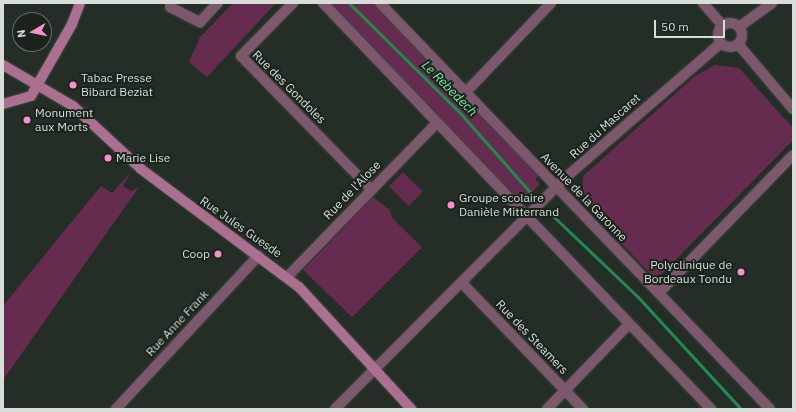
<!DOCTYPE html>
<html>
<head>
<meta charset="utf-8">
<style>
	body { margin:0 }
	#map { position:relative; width:796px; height:412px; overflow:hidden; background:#252d27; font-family:"IBM Plex Sans",sans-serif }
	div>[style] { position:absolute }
	.green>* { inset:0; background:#662c4f; transform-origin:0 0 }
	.stream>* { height:3px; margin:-1.5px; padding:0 1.5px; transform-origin:1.5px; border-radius:1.5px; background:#208a51 }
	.roads { filter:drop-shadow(0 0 1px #424943) drop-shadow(0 0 1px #424943) }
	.street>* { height:10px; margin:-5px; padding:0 5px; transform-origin:5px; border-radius:5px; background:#7d576c }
	.street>.ring { margin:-5px; padding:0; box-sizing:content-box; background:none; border:10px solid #7d576c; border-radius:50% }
	.secondary>* { height:10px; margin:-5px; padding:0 5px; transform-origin:5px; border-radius:5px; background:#ab6f90 }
	.dots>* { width:11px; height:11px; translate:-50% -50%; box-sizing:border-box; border:2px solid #1b231d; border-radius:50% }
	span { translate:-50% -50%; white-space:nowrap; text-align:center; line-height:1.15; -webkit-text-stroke:4px #1b231d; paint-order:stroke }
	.poi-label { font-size:12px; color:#d8ddd9 }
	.left { translate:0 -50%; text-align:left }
	.right { translate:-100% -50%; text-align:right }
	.street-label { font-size:12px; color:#d8ddd9 }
	.water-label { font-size:13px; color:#70efa1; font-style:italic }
	.frame { position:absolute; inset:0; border:4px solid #d8ddd9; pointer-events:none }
	.north { position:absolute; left:12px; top:12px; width:40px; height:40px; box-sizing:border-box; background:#1b231d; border:1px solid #676d68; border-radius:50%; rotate:261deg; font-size:11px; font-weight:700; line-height:16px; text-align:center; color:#d8ddd9 }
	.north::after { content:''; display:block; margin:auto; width:14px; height:18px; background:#f890cb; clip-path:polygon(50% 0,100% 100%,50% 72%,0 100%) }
	.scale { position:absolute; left:654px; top:20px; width:71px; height:18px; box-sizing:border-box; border:2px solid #d8ddd9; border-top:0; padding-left:5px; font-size:12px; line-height:14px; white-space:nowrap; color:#d8ddd9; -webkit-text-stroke:3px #1b231d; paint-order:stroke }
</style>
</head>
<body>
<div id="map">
	<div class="green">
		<i style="clip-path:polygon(233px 3px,276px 3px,207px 77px,189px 62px,200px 37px)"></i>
		<i style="clip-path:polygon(328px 3px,375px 3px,541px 174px,535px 179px,540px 184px,520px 205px)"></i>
		<i style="clip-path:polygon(715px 65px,739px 68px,793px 128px,793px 140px,656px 280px,582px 201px,583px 176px,695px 76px)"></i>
		<i style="clip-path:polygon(131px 172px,123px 186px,131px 191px,139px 187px,3px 380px,3px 306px,101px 186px,112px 193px)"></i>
		<i style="left:403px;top:172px;width:28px;height:20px;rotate:45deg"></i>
		<i style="clip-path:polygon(373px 197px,390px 210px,392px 218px,422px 247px,352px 317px,303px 270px)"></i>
	</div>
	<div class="stream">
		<i style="left:349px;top:3px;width:158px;rotate:44.7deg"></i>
		<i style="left:461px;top:114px;width:104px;rotate:48.5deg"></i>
		<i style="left:554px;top:217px;width:116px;rotate:43.6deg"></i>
		<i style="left:638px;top:297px;width:152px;rotate:47.4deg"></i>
	</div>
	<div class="roads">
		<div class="street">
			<i style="left:293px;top:3px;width:74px;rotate:134.5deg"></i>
			<i style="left:241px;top:56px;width:186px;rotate:45.7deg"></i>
			<i style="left:323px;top:3px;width:562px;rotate:46.3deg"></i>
			<i style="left:380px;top:3px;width:563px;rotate:46.15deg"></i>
			<i style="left:703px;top:3px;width:30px;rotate:49deg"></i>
			<i style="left:170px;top:7px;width:34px;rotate:27deg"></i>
			<i style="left:200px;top:22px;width:26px;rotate:-47deg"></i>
			<i class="ring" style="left:718px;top:23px;width:14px;height:14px"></i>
			<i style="left:739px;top:27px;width:41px;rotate:-36deg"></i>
			<i style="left:738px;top:44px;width:85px;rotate:49.8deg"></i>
			<i style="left:466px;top:92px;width:123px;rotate:-46.3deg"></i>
			<i style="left:287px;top:277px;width:215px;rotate:-45.8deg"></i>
			<i style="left:462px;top:283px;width:175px;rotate:46.2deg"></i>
			<i style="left:659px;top:293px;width:192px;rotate:-45.8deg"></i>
			<i style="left:116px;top:409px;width:209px;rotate:-47.1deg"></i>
			<i style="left:335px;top:409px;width:326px;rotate:-45.1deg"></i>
			<i style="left:565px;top:178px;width:206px;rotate:-40.9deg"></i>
			<i style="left:547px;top:409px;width:118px;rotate:-46deg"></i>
		</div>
		<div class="secondary">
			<i style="left:3px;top:65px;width:81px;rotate:30.4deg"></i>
			<i style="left:73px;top:106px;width:93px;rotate:42.8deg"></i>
			<i style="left:141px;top:169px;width:197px;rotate:36.8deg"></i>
			<i style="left:299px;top:287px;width:166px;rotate:47.4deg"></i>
			<i style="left:3px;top:104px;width:29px;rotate:-16deg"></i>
			<i style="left:31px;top:96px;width:83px;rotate:-60.3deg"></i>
			<i style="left:72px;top:24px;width:22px;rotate:-69deg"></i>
		</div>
	</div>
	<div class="dots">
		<i style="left:73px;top:85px;background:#f890cb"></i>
		<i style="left:27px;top:120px;background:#f890cb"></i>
		<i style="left:108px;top:158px;background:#f890cb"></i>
		<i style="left:451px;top:205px;background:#f890cb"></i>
		<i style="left:218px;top:254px;background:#f890cb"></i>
		<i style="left:741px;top:272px;background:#f890cb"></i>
	</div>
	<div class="poi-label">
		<span class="left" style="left:81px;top:85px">Tabac Presse<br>Bibard Beziat</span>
		<span class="left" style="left:35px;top:120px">Monument<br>aux Morts</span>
		<span class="left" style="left:116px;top:158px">Marie Lise</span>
		<span class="left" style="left:459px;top:205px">Groupe scolaire<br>Danièle Mitterrand</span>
		<span class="right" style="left:210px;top:254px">Coop</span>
		<span class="right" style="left:732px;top:272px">Polyclinique de<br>Bordeaux Tondu</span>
	</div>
	<div class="street-label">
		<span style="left:289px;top:87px;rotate:45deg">Rue des Gondoles</span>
		<span style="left:605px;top:126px;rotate:-42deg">Rue du Mascaret</span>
		<span style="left:352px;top:190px;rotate:-46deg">Rue de l'Alose</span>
		<span style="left:584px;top:197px;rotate:46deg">Avenue de la Garonne</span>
		<span style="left:241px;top:227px;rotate:35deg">Rue Jules Guesde</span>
		<span style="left:177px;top:323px;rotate:-47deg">Rue Anne Frank</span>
		<span style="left:532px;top:337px;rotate:46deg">Rue des Steamers</span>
	</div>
	<div class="water-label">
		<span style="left:449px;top:89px;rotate:45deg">Le Rebedech</span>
	</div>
	<div class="frame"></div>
	<div class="north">N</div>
	<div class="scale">50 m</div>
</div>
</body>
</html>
